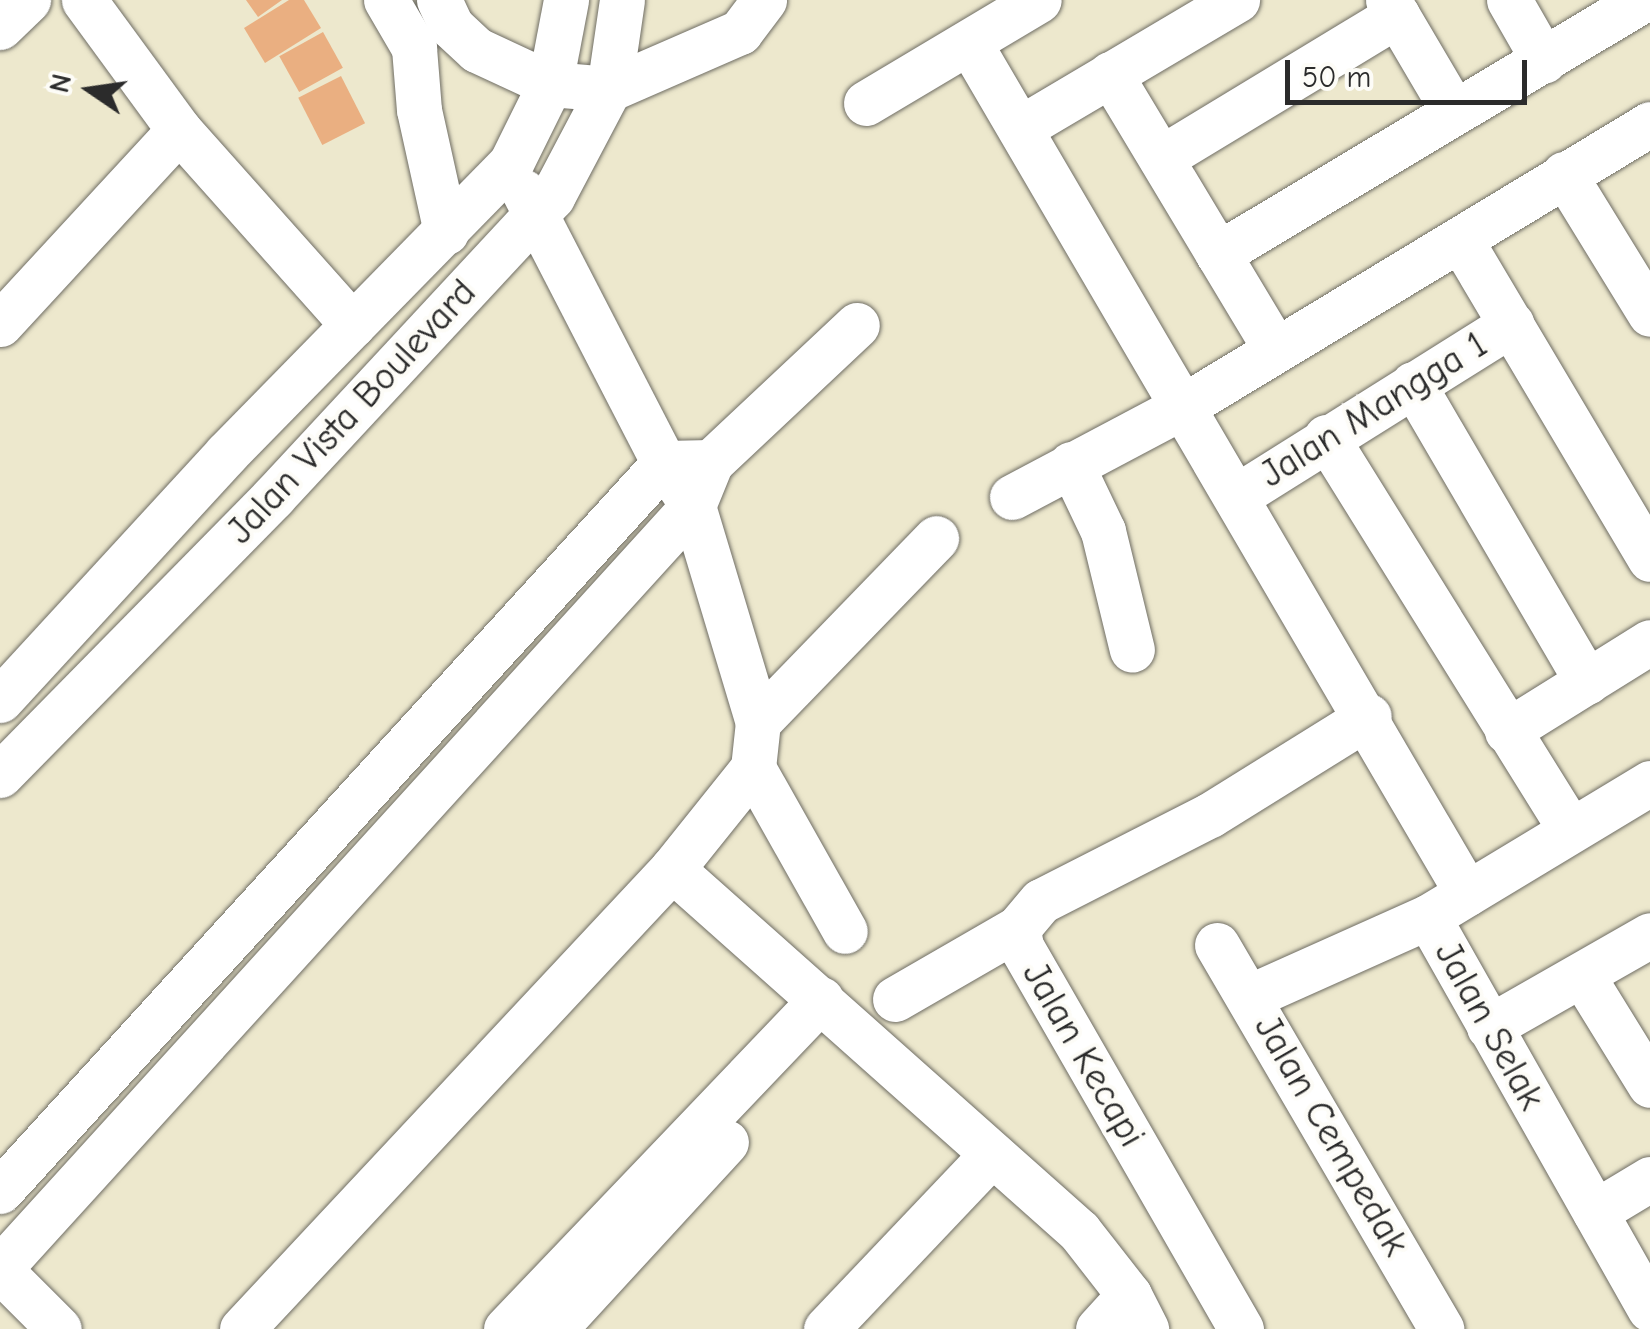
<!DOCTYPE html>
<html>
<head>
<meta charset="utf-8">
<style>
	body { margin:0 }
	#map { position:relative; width:1650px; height:1329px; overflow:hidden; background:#ede8cd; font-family:"Comic Neue",sans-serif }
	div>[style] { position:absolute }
	.building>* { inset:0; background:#eaaf81; transform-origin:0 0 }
	.roads { filter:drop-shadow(0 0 2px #6f6d64) drop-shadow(0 0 2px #6f6d64) }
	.minor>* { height:45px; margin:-22.5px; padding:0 22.5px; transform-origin:22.5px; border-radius:22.5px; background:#fff }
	span { translate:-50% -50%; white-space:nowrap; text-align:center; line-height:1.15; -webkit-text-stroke:8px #fdfcf7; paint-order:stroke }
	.street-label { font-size:38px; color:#2b2b2b }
	.north { position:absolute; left:40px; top:40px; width:100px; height:100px; -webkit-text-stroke:8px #fdfcf7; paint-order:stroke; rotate:283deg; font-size:28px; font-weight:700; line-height:40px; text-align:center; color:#2b2b2b }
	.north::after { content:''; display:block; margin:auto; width:35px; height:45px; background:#2b2b2b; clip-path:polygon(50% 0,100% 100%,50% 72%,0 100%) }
	.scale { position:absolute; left:1285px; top:60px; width:242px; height:45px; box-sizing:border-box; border:5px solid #2b2b2b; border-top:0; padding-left:12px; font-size:30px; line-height:35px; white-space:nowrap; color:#2b2b2b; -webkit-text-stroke:8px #fdfcf7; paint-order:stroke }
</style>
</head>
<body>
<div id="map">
	<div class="building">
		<i style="clip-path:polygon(246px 0,282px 0,258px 17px)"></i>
		<i style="clip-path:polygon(289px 0,304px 0,321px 28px,265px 63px,244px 28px)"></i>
		<i style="left:323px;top:32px;width:41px;height:50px;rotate:61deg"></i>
		<i style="left:341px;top:76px;width:53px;height:48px;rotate:63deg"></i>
	</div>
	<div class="roads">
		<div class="minor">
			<i style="left:386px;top:0;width:56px;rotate:59.7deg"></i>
			<i style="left:414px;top:48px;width:62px;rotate:85.4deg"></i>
			<i style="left:419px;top:110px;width:125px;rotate:77.5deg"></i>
			<i style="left:439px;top:0;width:29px;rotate:65deg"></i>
			<i style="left:451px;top:26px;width:35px;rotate:43deg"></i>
			<i style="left:477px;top:50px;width:81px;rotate:25deg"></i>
			<i style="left:550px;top:84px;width:59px;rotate:4.8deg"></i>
			<i style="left:609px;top:89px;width:143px;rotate:-23.5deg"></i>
			<i style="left:740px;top:32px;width:40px;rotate:-53deg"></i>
			<i style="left:1388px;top:0;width:130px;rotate:59.5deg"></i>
			<i style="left:1509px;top:0;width:70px;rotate:60.2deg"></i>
			<i style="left:0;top:27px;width:39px;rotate:-44deg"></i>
			<i style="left:970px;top:44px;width:984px;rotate:59.66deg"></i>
			<i style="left:1110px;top:74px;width:322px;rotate:59deg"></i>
			<i style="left:866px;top:103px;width:201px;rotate:-30.8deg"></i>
			<i style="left:1022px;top:127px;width:250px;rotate:-30.6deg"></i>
			<i style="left:179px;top:130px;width:261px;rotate:48.3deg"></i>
			<i style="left:1161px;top:158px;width:276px;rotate:-31.2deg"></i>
			<i style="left:1564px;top:174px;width:164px;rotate:58.4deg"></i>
			<i style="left:524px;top:192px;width:305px;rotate:62.7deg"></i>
			<i style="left:664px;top:463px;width:52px;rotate:56deg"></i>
			<i style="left:693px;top:506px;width:226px;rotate:73.3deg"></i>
			<i style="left:1460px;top:239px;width:372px;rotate:59.3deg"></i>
			<i style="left:1218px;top:254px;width:494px;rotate:-30.9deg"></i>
			<i style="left:0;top:324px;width:264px;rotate:-47.3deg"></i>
			<i style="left:179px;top:130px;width:161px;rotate:-126.2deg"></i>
			<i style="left:1413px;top:384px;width:345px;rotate:59.7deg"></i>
			<i style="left:1326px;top:437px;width:463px;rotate:58.1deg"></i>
			<i style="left:1071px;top:464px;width:74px;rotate:64.5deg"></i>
			<i style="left:1103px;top:531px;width:122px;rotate:76.3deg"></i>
			<i style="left:1237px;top:496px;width:324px;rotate:-32.1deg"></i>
			<i style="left:1012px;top:497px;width:192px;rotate:-27.9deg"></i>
			<i style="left:1182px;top:407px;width:547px;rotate:-31.16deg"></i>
			<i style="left:0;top:700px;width:334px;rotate:-47.4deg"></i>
			<i style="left:226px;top:454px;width:407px;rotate:-45.6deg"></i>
			<i style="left:511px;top:163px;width:88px;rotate:-63.7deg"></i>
			<i style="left:550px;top:84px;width:86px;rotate:-79.2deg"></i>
			<i style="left:1507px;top:731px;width:168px;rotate:-31.9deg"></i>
			<i style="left:753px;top:768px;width:187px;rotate:60.6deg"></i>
			<i style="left:0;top:775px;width:390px;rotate:-45.5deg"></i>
			<i style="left:273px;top:497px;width:410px;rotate:-47.1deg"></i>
			<i style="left:552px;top:197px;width:122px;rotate:-62.2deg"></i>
			<i style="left:609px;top:89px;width:90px;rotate:-81.7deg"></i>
			<i style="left:1650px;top:783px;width:259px;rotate:148.9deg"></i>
			<i style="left:1428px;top:917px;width:450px;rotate:60.5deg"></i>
			<i style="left:672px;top:869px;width:545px;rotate:41.65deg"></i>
			<i style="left:1079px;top:1231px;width:81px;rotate:52deg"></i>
			<i style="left:1129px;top:1295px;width:38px;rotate:63deg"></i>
			<i style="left:1217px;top:945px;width:445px;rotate:59.7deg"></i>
			<i style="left:1582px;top:975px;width:129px;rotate:58.3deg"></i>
			<i style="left:1251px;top:996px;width:194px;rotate:-24.1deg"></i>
			<i style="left:895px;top:999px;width:142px;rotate:-30deg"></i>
			<i style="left:1489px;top:1027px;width:185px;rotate:-29.7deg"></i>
			<i style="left:0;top:1191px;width:985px;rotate:-47.63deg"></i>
			<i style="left:664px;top:463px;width:47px;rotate:-1.2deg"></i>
			<i style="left:1595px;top:1212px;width:64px;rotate:-31deg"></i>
			<i style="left:0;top:1268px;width:1030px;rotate:-47.72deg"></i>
			<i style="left:693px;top:506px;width:48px;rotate:-67.8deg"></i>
			<i style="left:711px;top:462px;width:200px;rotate:-43.2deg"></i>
			<i style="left:0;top:1270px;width:83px;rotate:45deg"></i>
			<i style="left:242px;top:1329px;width:630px;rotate:-46.93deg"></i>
			<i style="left:672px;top:869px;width:129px;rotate:-51.3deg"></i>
			<i style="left:753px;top:768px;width:46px;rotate:-83.8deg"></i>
			<i style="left:758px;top:722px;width:256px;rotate:-45.9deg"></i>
			<i style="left:506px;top:1329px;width:456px;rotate:-46.3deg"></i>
			<i style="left:554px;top:1329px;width:254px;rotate:-47.4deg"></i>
			<i style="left:826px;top:1329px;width:241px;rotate:-46.5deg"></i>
			<i style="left:1098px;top:1329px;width:46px;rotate:-47.6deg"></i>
			<i style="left:1241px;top:1329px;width:441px;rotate:-119.9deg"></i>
			<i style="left:1021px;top:947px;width:19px;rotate:-99deg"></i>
			<i style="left:1018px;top:928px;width:35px;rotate:-50deg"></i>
			<i style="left:1041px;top:901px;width:190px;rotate:-27deg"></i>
			<i style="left:1210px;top:815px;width:187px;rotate:-31.9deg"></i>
		</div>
	</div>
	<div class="street-label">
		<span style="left:1374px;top:410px;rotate:-32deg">Jalan Mangga 1</span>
		<span style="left:352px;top:412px;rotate:-47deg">Jalan Vista Boulevard</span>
		<span style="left:1489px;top:1026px;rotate:61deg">Jalan Selak</span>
		<span style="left:1083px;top:1055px;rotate:60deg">Jalan Kecapi</span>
		<span style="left:1331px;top:1136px;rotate:60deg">Jalan Cempedak</span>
	</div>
	<div class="north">N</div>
	<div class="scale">50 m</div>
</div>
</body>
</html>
